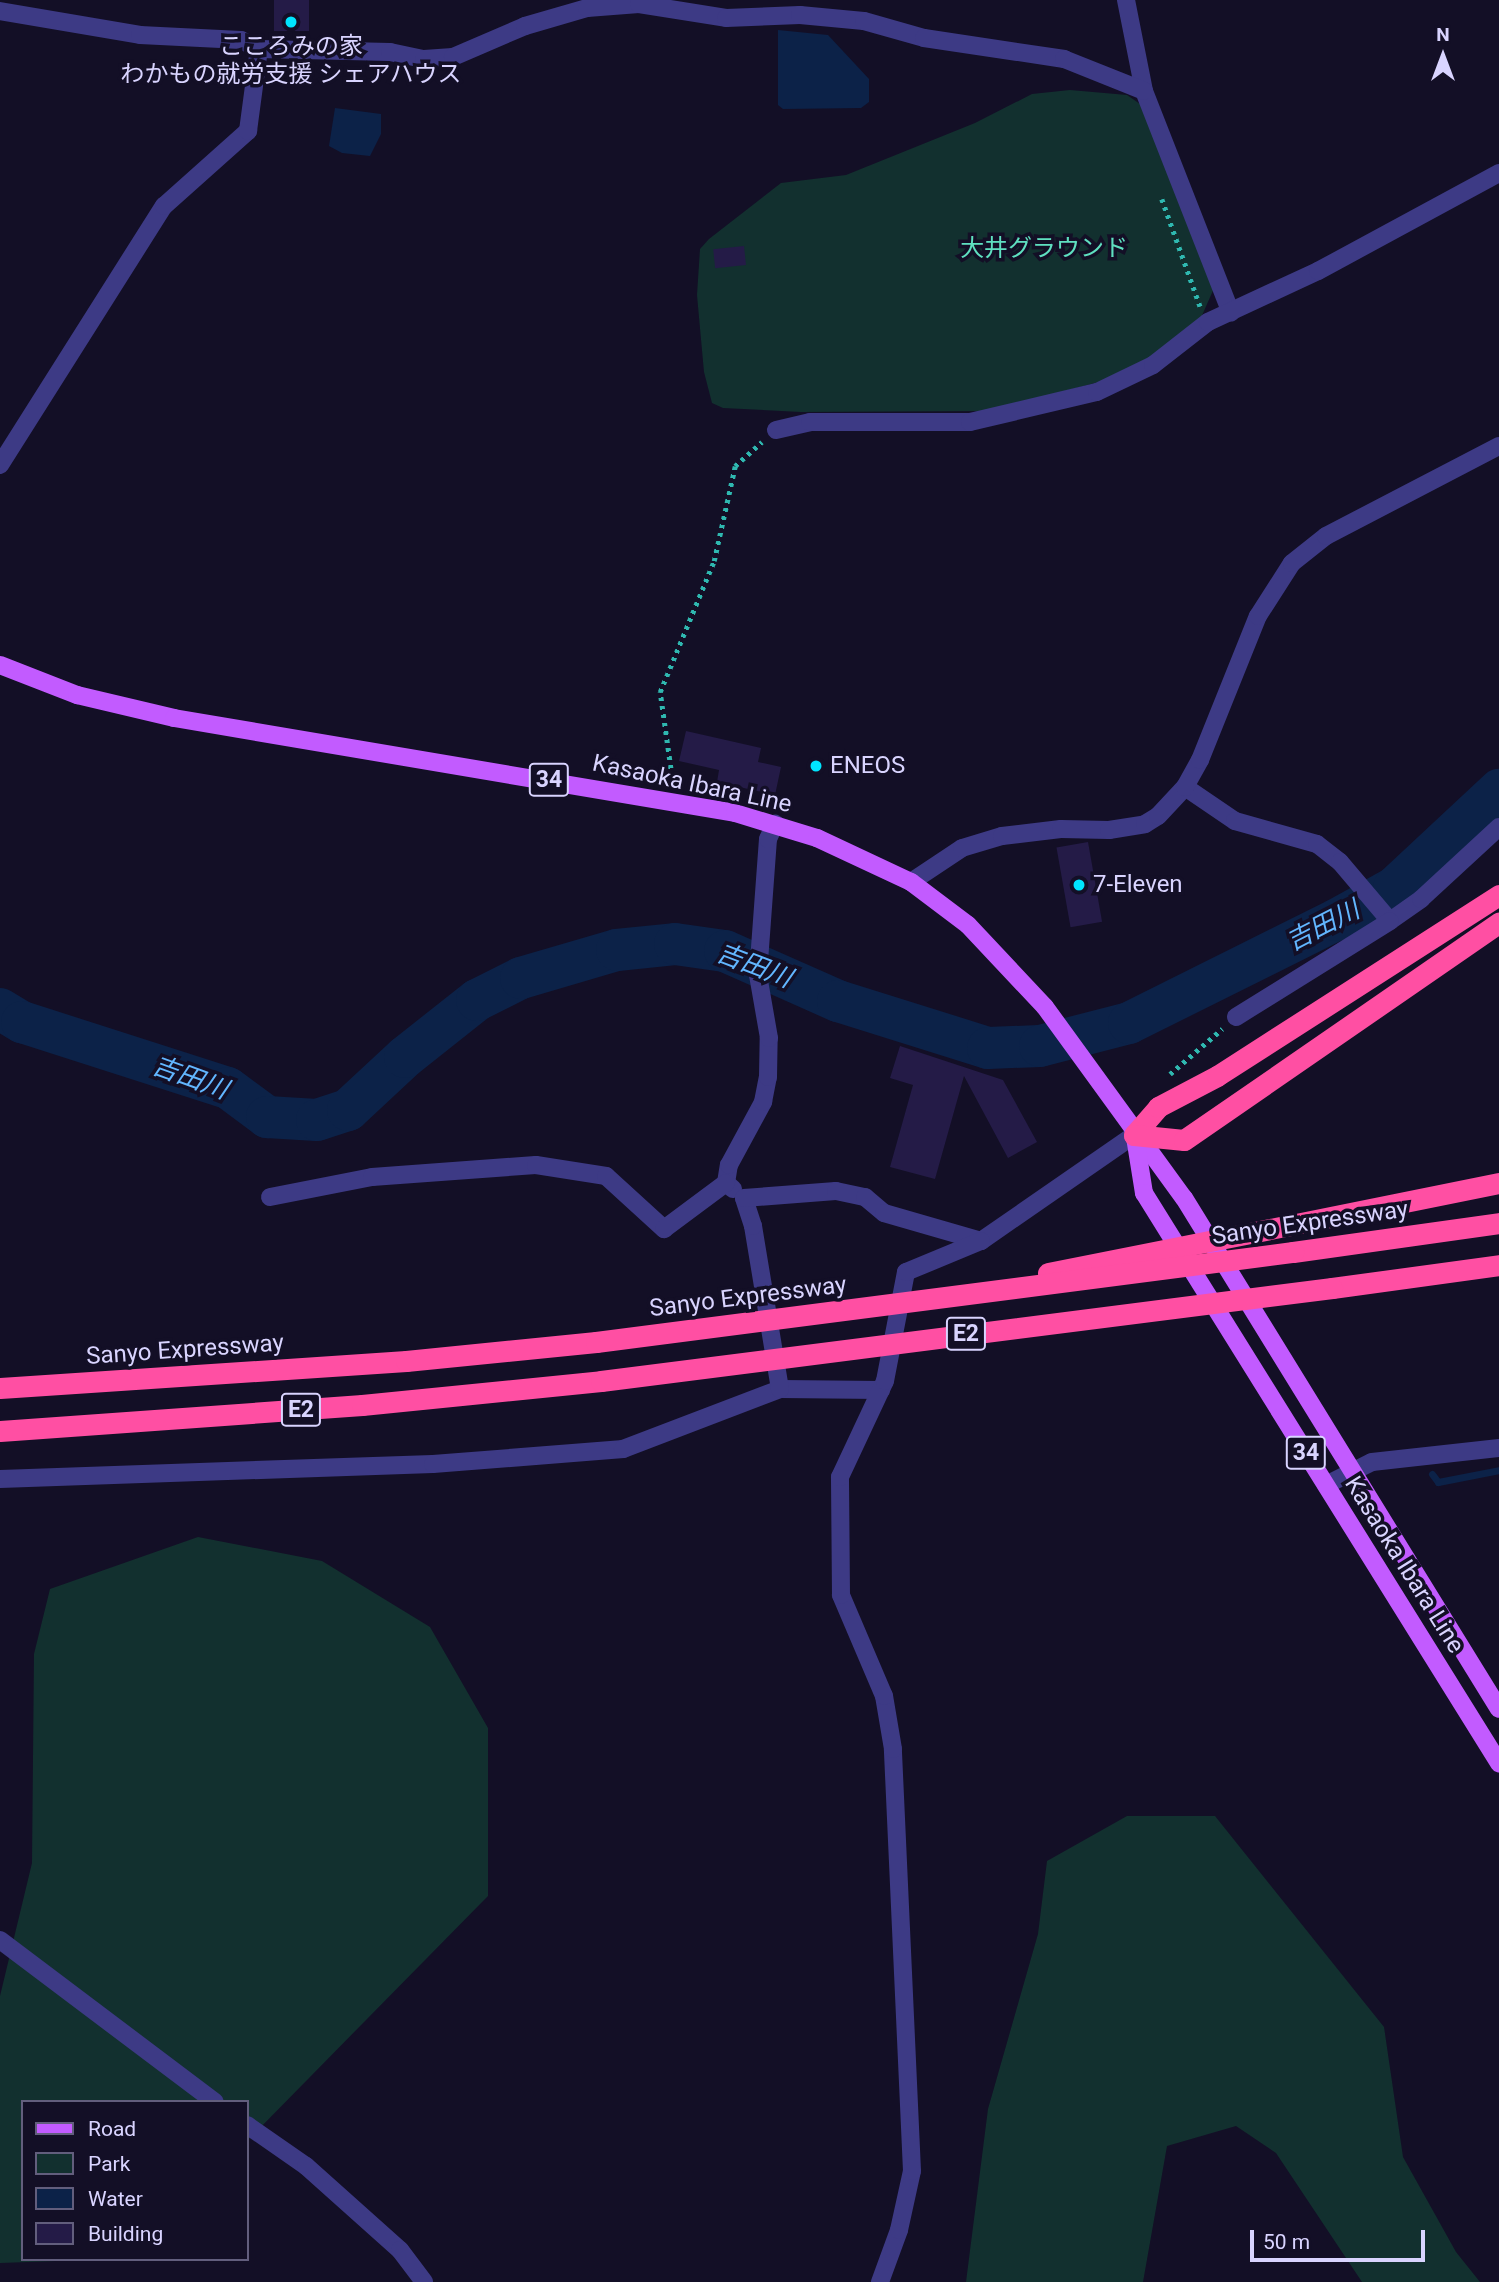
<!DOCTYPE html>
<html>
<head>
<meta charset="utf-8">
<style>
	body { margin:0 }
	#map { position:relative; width:1499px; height:2282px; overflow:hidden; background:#130f26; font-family:Roboto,"Noto Sans JP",sans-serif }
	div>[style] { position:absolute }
	.green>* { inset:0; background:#12302f }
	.water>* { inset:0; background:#0c2248 }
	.stream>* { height:7px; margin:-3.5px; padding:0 3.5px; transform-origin:3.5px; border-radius:3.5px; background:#0c2248 }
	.river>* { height:42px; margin:-21px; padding:0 21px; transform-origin:21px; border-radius:21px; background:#0c2248 }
	.building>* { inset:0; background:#241b47; transform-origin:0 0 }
	.path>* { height:4.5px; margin-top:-2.25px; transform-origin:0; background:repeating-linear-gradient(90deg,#2fb8b0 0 3.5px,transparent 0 8.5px) }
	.street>* { height:18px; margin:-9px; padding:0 9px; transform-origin:9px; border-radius:9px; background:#3d3a85 }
	.primary>* { height:18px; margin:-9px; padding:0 9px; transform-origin:9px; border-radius:9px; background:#c25bff }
	.highway>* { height:21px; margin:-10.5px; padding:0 10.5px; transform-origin:10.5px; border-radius:10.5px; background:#ff4fa3 }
	.highway-bridge>* { height:21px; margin:-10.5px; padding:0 10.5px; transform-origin:10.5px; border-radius:10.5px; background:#ff4fa3 }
	.dots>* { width:19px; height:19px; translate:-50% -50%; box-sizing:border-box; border:4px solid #130f26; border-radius:50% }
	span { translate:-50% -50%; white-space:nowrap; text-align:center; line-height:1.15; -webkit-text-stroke:7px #130f26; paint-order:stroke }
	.shield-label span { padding:2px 5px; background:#130f26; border:2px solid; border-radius:5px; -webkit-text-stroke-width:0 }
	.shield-label { font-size:23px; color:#d9d4ff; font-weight:700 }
	.poi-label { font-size:24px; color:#d9d4ff }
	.left { translate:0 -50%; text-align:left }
	.park-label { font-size:24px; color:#5fe0c0 }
	.street-label { font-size:24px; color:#d9d4ff }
	.water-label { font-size:26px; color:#62b6ff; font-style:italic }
	.legend { position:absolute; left:21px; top:2100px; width:228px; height:161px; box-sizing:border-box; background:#130f26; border:2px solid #625e7d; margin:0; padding:9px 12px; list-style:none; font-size:21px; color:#d9d4ff }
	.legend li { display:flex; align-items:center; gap:14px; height:35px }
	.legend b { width:35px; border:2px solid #625e7d }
	.north { position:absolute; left:1408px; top:21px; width:70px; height:70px; -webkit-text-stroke:5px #130f26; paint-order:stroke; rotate:0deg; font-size:19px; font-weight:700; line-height:28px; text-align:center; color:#d9d4ff }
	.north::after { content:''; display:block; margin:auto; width:24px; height:32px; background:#d9d4ff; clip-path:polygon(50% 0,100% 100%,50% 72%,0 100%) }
	.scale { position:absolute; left:1250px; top:2230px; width:175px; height:32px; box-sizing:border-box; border:4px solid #d9d4ff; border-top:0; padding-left:9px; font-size:21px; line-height:24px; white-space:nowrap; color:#d9d4ff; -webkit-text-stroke:5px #130f26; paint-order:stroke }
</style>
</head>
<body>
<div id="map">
	<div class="green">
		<i style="clip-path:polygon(1070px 90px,1127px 95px,1140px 104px,1215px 286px,1200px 320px,1165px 350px,1114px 378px,988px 411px,801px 412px,723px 408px,712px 403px,704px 372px,697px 295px,700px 249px,709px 239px,781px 183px,846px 175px,975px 123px,1032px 94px)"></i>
		<i style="clip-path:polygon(198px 1537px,322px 1561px,430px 1627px,488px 1728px,488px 1896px,247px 2141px,247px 2102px,23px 2102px,23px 2259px,113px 2259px,0 2263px,0 1996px,32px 1863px,34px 1654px,50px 1589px)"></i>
		<i style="clip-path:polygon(1127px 1816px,1215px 1816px,1384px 2027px,1403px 2157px,1456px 2252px,1480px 2282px,1362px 2282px,1276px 2153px,1236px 2126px,1167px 2146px,1143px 2282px,966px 2282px,988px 2109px,1038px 1934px,1047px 1861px)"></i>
	</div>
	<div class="water">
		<i style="clip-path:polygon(778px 30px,828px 35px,869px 79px,869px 102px,861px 108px,783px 109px,778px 105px)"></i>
		<i style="clip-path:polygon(335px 108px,381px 114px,381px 134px,370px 156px,342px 153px,329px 146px)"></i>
	</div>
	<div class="stream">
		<i style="left:1432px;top:1474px;width:10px;rotate:53deg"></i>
		<i style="left:1438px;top:1482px;width:62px;rotate:-11.1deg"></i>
	</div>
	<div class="river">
		<i style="left:0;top:1009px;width:26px;rotate:31deg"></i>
		<i style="left:22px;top:1022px;width:216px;rotate:17.8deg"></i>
		<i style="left:228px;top:1088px;width:49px;rotate:36.6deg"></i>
		<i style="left:267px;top:1117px;width:50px;rotate:3.4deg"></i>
		<i style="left:317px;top:1120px;width:33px;rotate:-18deg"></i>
		<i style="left:348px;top:1110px;width:78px;rotate:-42.9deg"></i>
		<i style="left:405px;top:1057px;width:92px;rotate:-38.4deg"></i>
		<i style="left:477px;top:1000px;width:49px;rotate:-26.6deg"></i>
		<i style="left:521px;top:978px;width:100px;rotate:-16.3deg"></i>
		<i style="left:617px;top:950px;width:58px;rotate:-5.9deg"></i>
		<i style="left:675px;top:944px;width:50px;rotate:8deg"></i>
		<i style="left:725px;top:951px;width:124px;rotate:23.9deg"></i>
		<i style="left:838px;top:1001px;width:157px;rotate:17.4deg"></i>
		<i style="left:988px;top:1048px;width:52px;rotate:-2.2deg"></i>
		<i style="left:1040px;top:1046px;width:92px;rotate:-14.5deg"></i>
		<i style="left:1129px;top:1023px;width:231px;rotate:-26.5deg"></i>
		<i style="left:1336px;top:920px;width:66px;rotate:-28.9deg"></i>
		<i style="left:1394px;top:888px;width:144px;rotate:-43deg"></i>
	</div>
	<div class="building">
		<i style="left:274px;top:0;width:35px;height:31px"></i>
		<i style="left:744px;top:246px;width:19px;height:31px;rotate:84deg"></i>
		<i style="clip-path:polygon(686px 731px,761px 748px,758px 762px,781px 767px,775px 795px,717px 782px,719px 770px,679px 761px)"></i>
		<i style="left:1088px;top:842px;width:81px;height:32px;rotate:80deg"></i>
		<i style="clip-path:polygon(900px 1046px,1003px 1080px,1037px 1142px,1008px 1158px,964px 1076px,935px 1179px,890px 1167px,913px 1085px,890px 1078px)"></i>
	</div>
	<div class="path">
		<i style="left:1162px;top:199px;width:114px;rotate:70.4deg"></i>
		<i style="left:673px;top:785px;width:94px;rotate:-98deg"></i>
		<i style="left:660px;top:692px;width:142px;rotate:-67.6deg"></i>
		<i style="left:714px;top:561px;width:97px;rotate:-77.5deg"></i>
		<i style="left:735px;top:466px;width:36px;rotate:-42deg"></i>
		<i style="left:1170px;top:1074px;width:69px;rotate:-40.9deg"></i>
	</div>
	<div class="street">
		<i style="left:1126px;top:0;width:93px;rotate:78.8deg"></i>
		<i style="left:1144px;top:91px;width:238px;rotate:68.6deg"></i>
		<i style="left:0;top:11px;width:142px;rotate:9.7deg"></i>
		<i style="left:140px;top:35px;width:101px;rotate:2.8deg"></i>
		<i style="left:241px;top:40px;width:20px;rotate:27deg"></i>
		<i style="left:259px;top:49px;width:131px;rotate:1.3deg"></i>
		<i style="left:390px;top:52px;width:35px;rotate:12deg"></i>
		<i style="left:424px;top:59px;width:29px;rotate:-4deg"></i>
		<i style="left:453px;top:57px;width:78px;rotate:-23.3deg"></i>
		<i style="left:525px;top:26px;width:65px;rotate:-16.2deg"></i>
		<i style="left:587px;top:8px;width:52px;rotate:-4.4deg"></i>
		<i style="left:639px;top:4px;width:88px;rotate:9.1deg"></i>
		<i style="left:726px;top:18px;width:74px;rotate:-2.3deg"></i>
		<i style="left:800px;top:15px;width:64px;rotate:5.4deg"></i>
		<i style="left:864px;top:21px;width:62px;rotate:15.8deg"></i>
		<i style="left:924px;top:38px;width:142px;rotate:8.5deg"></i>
		<i style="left:1064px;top:59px;width:86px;rotate:21.8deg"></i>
		<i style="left:776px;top:430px;width:35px;rotate:-13deg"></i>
		<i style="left:810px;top:422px;width:160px"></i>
		<i style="left:970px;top:422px;width:130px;rotate:-13.3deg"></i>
		<i style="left:1097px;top:392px;width:62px;rotate:-25.7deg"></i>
		<i style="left:1153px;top:365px;width:70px;rotate:-38deg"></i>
		<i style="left:1208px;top:322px;width:121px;rotate:-24.9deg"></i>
		<i style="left:1318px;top:271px;width:206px;rotate:-28.4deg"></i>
		<i style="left:0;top:465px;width:307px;rotate:-57.7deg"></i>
		<i style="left:164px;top:206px;width:113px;rotate:-41.8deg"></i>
		<i style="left:248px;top:131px;width:83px;rotate:-82.4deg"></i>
		<i style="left:1185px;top:787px;width:60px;rotate:34.2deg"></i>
		<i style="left:1235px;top:821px;width:85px;rotate:15.7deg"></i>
		<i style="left:1317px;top:844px;width:29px;rotate:38deg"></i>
		<i style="left:1340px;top:862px;width:77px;rotate:49.7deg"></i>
		<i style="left:1390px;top:921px;width:38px;rotate:-35deg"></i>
		<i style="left:1421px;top:899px;width:106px;rotate:-42.7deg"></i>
		<i style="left:911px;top:882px;width:61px;rotate:-33.7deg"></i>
		<i style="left:962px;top:848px;width:42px;rotate:-16.7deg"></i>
		<i style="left:1002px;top:836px;width:59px;rotate:-6.8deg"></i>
		<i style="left:1061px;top:829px;width:48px;rotate:1.2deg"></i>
		<i style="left:1109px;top:830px;width:36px;rotate:-9deg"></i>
		<i style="left:1145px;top:824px;width:15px;rotate:-32deg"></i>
		<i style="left:1158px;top:816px;width:40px;rotate:-47deg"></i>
		<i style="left:1185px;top:787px;width:31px;rotate:-61deg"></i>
		<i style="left:1200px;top:760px;width:155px;rotate:-68.1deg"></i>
		<i style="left:1258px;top:616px;width:63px;rotate:-57.3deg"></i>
		<i style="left:1292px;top:563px;width:43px;rotate:-38.5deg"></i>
		<i style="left:1326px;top:536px;width:195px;rotate:-27.5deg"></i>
		<i style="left:1236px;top:1017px;width:181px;rotate:-31.9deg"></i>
		<i style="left:733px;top:1189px;width:9px;rotate:-139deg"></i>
		<i style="left:726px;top:1183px;width:18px;rotate:-81deg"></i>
		<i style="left:729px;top:1165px;width:72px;rotate:-61.6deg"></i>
		<i style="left:763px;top:1102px;width:25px;rotate:-79deg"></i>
		<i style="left:768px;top:1077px;width:39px;rotate:-89deg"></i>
		<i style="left:769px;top:1038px;width:64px;rotate:-99.9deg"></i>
		<i style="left:758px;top:975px;width:136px;rotate:-85.8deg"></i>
		<i style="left:768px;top:839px;width:17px;rotate:-65deg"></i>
		<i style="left:270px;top:1197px;width:104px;rotate:-11.1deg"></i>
		<i style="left:372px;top:1177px;width:164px;rotate:-4.2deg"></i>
		<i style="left:536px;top:1165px;width:71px;rotate:8.9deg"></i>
		<i style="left:606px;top:1176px;width:79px;rotate:42.4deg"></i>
		<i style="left:664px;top:1229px;width:77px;rotate:-36.6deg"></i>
		<i style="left:780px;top:1389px;width:101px;rotate:0.6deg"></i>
		<i style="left:0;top:1479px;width:433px;rotate:-2deg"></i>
		<i style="left:433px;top:1464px;width:191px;rotate:-4.5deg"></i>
		<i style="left:623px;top:1449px;width:168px;rotate:-20.9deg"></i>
		<i style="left:780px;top:1389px;width:165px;rotate:-99.4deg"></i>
		<i style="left:753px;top:1226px;width:29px;rotate:-108deg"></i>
		<i style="left:744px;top:1198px;width:92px;rotate:-4.4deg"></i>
		<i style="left:836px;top:1191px;width:30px;rotate:12deg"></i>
		<i style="left:865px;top:1197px;width:25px;rotate:40deg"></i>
		<i style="left:884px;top:1213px;width:101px;rotate:16.1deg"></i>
		<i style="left:981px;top:1241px;width:186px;rotate:-34.7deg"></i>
		<i style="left:1326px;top:1485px;width:51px;rotate:-26.6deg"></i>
		<i style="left:1372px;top:1462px;width:128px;rotate:-6.3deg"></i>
		<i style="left:0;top:1940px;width:269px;rotate:37deg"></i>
		<i style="left:247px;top:2125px;width:72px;rotate:34.8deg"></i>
		<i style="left:306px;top:2166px;width:126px;rotate:41.8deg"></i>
		<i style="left:400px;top:2250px;width:40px;rotate:53deg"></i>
		<i style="left:880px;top:2282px;width:55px;rotate:-69.9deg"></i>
		<i style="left:899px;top:2230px;width:60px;rotate:-77.6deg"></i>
		<i style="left:912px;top:2171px;width:422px;rotate:-92.6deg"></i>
		<i style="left:893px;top:1749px;width:54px;rotate:-99.6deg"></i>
		<i style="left:884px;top:1696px;width:110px;rotate:-113.1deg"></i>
		<i style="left:841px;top:1595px;width:118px;rotate:-90.5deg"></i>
		<i style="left:840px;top:1477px;width:106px;rotate:-64.9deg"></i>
		<i style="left:885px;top:1381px;width:111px;rotate:-79.1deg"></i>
		<i style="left:906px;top:1272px;width:81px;rotate:-22.5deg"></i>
	</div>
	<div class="primary">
		<i style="left:0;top:665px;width:83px;rotate:21.3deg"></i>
		<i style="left:77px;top:695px;width:100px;rotate:13.3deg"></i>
		<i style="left:174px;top:718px;width:569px;rotate:9.61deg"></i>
		<i style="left:735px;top:813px;width:86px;rotate:17deg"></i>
		<i style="left:817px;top:838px;width:104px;rotate:25.1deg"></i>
		<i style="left:911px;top:882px;width:71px;rotate:37deg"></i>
		<i style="left:968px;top:925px;width:112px;rotate:46.8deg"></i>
		<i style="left:1045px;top:1007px;width:236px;rotate:54deg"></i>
		<i style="left:1184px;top:1198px;width:600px;rotate:58.35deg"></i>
		<i style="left:1135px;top:1137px;width:57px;rotate:80.9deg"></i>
		<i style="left:1144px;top:1193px;width:672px;rotate:58.09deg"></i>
	</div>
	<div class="highway">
		<i style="left:1134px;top:1135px;width:37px;rotate:-49deg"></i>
		<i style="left:1158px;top:1107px;width:67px;rotate:-27.7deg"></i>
		<i style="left:1217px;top:1076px;width:335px;rotate:-32.7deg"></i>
		<i style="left:1134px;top:1135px;width:50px;rotate:5.7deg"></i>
		<i style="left:1184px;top:1140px;width:383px;rotate:-34.6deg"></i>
		<i style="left:1286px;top:1226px;width:217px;rotate:-11.4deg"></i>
		<i style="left:1293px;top:1252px;width:208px;rotate:-8deg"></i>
		<i style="left:1332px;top:1288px;width:169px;rotate:-7.8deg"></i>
		<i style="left:0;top:1388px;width:407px;rotate:-3.8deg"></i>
		<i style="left:406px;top:1361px;width:191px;rotate:-5.7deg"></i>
		<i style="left:0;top:1431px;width:363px;rotate:-4.1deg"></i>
		<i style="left:362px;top:1405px;width:240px;rotate:-5.7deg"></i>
	</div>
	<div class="highway-bridge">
		<i style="left:1048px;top:1273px;width:243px;rotate:-11.2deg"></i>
		<i style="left:596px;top:1342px;width:703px;rotate:-7.36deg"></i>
		<i style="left:601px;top:1381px;width:737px;rotate:-7.25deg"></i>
	</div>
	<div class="dots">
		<i style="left:291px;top:22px;background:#00e5ff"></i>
		<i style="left:816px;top:766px;background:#00e5ff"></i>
		<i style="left:1079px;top:885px;background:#00e5ff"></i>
	</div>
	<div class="shield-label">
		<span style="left:549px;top:780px">34</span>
		<span style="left:966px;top:1334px">E2</span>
		<span style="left:301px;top:1410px">E2</span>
		<span style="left:1306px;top:1453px">34</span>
	</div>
	<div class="poi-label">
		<span style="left:291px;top:61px">こころみの家<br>わかもの就労支援 シェアハウス</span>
		<span class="left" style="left:830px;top:766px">ENEOS</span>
		<span class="left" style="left:1093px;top:885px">7-Eleven</span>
	</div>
	<div class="park-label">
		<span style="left:1044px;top:249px">大井グラウンド</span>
	</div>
	<div class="street-label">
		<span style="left:692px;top:784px;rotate:12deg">Kasaoka Ibara Line</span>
		<span style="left:1310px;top:1223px;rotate:-8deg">Sanyo Expressway</span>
		<span style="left:748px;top:1297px;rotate:-7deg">Sanyo Expressway</span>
		<span style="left:185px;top:1350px;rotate:-4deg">Sanyo Expressway</span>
		<span style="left:1404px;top:1565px;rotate:58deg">Kasaoka Ibara Line</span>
	</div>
	<div class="water-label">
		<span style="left:1323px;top:926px;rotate:-27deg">吉田川</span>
		<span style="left:754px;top:966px;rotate:21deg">吉田川</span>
		<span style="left:190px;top:1078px;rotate:20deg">吉田川</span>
	</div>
	<ul class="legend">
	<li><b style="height:9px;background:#c25bff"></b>Road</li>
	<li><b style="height:19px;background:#12302f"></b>Park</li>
	<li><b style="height:19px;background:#0c2248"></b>Water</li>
	<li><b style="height:19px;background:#241b47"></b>Building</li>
	</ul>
	<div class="north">N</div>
	<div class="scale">50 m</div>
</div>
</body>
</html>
